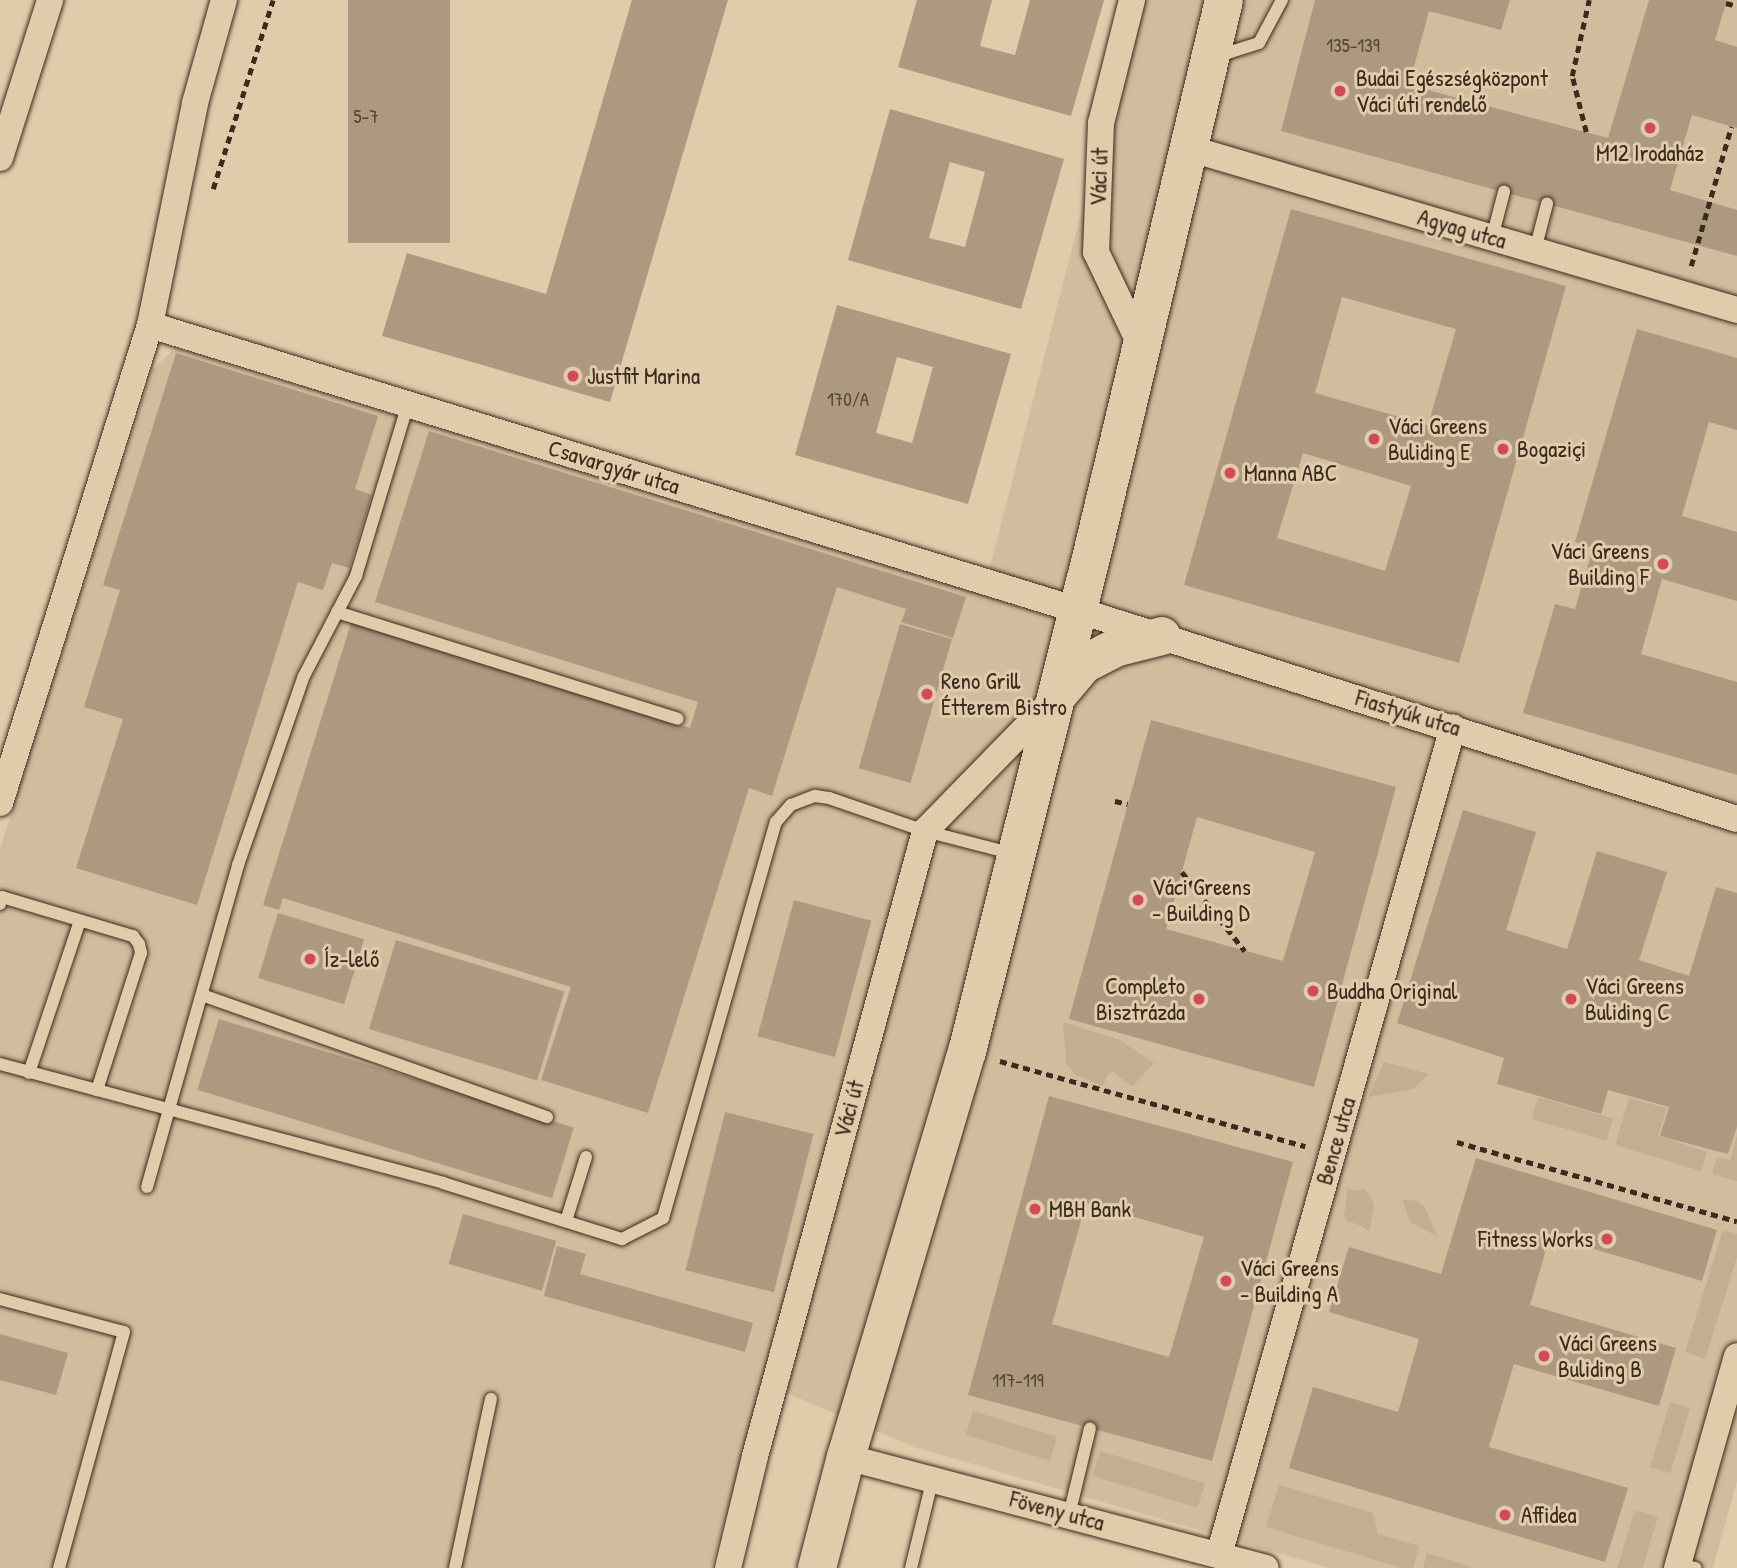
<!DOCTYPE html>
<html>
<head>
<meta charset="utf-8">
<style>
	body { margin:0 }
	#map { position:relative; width:1737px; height:1568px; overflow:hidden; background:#e0cbaa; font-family:"Patrick Hand",sans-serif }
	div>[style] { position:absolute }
	.built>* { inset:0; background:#d1bc9d }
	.green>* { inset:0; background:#c2ae91; transform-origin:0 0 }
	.building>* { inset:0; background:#ad997f; transform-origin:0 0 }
	.path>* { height:4.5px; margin-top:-2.25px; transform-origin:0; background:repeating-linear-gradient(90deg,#3b2a1e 0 7px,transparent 0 12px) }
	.roads { filter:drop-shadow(0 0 2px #3b2a1e) drop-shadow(0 0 2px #3b2a1e) }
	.lane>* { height:12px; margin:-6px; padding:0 6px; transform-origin:6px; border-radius:6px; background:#e0cbaa }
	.street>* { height:26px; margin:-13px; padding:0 13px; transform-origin:13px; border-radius:13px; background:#e0cbaa }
	.primary>* { height:38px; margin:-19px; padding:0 19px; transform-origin:19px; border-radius:19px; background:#e0cbaa }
	.dots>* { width:19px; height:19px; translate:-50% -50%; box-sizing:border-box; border:4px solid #e0cbaa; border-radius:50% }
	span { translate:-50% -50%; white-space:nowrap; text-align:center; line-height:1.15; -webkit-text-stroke:6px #e0cbaa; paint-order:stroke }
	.number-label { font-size:19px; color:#584636 }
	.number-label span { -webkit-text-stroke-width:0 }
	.poi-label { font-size:23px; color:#3b2a1e }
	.left { translate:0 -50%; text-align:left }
	.right { translate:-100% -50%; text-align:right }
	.street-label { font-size:23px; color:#3b2a1e }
</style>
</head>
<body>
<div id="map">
	<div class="built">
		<i style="clip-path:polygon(1136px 0,1737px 0,1737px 1481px,1713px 1568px,1329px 1568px,914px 1447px,763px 1383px,711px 1568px,0 1568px,0 849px,152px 370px,175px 348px,983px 594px)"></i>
	</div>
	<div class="green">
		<i style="clip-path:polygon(1063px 1022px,1120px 1040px,1154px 1063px,1132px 1087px,1113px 1072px,1108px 1074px,1103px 1086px,1076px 1075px,1066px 1063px)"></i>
		<i style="clip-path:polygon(1384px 1062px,1429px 1074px,1413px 1089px,1368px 1097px)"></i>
		<i style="left:1538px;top:1097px;width:78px;height:23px;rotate:16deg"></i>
		<i style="clip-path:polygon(1629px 1098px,1667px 1108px,1658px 1136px,1707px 1152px,1701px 1171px,1615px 1145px)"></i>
		<i style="clip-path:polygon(1737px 1135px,1737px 1181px,1712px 1174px,1717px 1157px,1730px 1160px)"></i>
		<i style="clip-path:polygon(1348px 1187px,1353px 1191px,1365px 1189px,1372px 1199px,1374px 1206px,1369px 1232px,1362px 1226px,1347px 1221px,1344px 1216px)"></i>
		<i style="clip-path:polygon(1402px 1199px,1417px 1201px,1425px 1207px,1437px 1236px,1410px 1222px)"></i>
		<i style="clip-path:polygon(1723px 1230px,1737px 1234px,1737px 1257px,1705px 1359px,1685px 1352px)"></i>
		<i style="left:1670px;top:1402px;width:21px;height:68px;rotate:17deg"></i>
		<i style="left:973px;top:1411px;width:88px;height:25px;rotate:17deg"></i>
		<i style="left:1100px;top:1451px;width:110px;height:26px;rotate:17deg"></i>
		<i style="clip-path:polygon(1279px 1485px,1373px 1513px,1378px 1534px,1419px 1546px,1413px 1568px,1402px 1568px,1266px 1527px)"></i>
		<i style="left:1635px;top:1510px;width:24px;height:60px;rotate:17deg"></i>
		<i style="clip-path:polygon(1427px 1553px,1475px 1568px,1423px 1568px)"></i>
	</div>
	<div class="building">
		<i style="left:348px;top:0;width:102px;height:243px"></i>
		<i style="clip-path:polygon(632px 0,728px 0,610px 402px,382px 336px,407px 253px,546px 294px)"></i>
		<i style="clip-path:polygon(917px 0,992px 0,980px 46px,1015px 55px,1030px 0,1104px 0,1071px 116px,898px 67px)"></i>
		<i style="clip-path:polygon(1315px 0,1510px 0,1501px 30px,1429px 11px,1409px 85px,1608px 138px,1649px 0,1727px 0,1715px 40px,1737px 47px,1737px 128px,1692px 115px,1670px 190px,1737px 210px,1737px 256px,1281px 131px)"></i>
		<i style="clip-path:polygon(evenodd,890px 109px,1064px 159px,1021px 309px,848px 260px,890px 109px,950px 162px,985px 172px,965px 247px,929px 238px,950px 162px)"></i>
		<i style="clip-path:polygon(evenodd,1291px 209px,1566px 286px,1459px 663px,1184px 585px,1291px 209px,1342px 297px,1456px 329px,1428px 425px,1315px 393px,1342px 297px,1291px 209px,1303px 453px,1411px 486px,1385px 571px,1277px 538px,1303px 453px)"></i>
		<i style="clip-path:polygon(evenodd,837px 305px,1011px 354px,968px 504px,795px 455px,837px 305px,897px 357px,933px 367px,912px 443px,876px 433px,897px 357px)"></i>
		<i style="clip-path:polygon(1637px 329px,1737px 358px,1737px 430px,1709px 422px,1682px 516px,1737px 532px,1737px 601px,1662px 579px,1641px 654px,1737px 682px,1737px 775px,1523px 713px,1555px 604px,1575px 609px,1593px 548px,1575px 542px)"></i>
		<i style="clip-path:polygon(176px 353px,378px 416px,355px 489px,372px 495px,349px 568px,332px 563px,323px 590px,298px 582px,197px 905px,76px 868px,123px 719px,84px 707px,120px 590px,103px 585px)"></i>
		<i style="clip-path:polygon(429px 431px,966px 597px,953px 638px,901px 622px,906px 609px,837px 587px,772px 796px,749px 788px,648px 1113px,541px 1080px,571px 987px,283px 898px,279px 910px,263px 905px,351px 623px,690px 728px,698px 702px,375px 602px)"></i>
		<i style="left:900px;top:624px;width:54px;height:150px;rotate:16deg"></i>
		<i style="clip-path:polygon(evenodd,1151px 720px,1396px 787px,1314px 1087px,1069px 1019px,1151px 720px,1197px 817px,1315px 852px,1283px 961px,1166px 929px,1197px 817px)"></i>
		<i style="clip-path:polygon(1463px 810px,1536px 832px,1506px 930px,1567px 949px,1597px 851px,1667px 872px,1639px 960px,1689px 976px,1716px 887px,1737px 893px,1737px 1127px,1728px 1154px,1660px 1136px,1669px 1107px,1608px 1090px,1601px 1114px,1497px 1084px,1504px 1058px,1397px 1023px)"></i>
		<i style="left:794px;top:900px;width:80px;height:141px;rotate:15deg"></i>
		<i style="left:278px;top:913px;width:90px;height:68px;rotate:17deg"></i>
		<i style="left:396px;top:940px;width:176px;height:93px;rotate:17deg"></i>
		<i style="left:219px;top:1019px;width:371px;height:74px;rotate:17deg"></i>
		<i style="clip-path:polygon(evenodd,1049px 1096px,1293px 1162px,1212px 1461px,968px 1395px,1049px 1096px,1086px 1203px,1204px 1237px,1169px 1357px,1052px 1324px,1086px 1203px)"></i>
		<i style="left:725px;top:1112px;width:91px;height:163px;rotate:14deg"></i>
		<i style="clip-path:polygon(1476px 1158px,1717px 1230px,1702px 1281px,1550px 1236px,1530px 1305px,1676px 1348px,1659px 1406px,1514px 1364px,1489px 1447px,1628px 1488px,1605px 1562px,1289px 1468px,1313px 1387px,1398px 1412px,1419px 1339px,1329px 1312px,1349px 1247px,1441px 1274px)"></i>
		<i style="left:463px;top:1214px;width:97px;height:52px;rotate:16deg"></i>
		<i style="clip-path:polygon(557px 1246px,586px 1254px,580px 1274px,753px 1323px,745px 1352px,544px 1296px)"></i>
		<i style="clip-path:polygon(0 1334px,68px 1353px,56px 1395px,0 1380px)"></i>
	</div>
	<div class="path">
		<i style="left:1726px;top:3px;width:11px;rotate:15deg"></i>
		<i style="left:1586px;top:132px;width:58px;rotate:-104deg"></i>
		<i style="left:1572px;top:76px;width:78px;rotate:-77.4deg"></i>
		<i style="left:213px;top:189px;width:198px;rotate:-72.4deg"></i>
		<i style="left:1691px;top:266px;width:145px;rotate:-73.9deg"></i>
		<i style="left:1115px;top:801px;width:13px;rotate:13deg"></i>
		<i style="left:1182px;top:872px;width:101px;rotate:51.4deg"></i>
		<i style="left:1000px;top:1061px;width:317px;rotate:15.6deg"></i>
		<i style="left:1457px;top:1142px;width:291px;rotate:15.8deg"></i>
	</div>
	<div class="roads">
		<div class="lane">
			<i style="left:1218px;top:56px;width:43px;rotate:-17.6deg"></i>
			<i style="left:1259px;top:43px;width:49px;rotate:-61.9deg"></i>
			<i style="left:1492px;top:238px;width:48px;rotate:-75.4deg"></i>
			<i style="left:1535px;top:250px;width:48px;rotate:-75.4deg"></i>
			<i style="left:337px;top:612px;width:357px;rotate:17.4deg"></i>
			<i style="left:0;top:904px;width:7px;rotate:-74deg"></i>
			<i style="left:2px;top:897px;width:137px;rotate:16.6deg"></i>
			<i style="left:133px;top:936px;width:10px;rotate:53deg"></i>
			<i style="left:139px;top:944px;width:9px;rotate:77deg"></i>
			<i style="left:141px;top:953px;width:144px;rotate:107.8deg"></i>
			<i style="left:202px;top:995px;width:366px;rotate:19.5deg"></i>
			<i style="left:0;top:1064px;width:459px;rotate:15deg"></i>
			<i style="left:443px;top:1183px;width:188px;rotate:17.4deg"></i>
			<i style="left:622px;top:1239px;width:46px;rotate:-27.1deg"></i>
			<i style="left:663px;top:1218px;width:412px;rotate:-74.1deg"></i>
			<i style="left:776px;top:822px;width:23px;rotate:-49deg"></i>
			<i style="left:791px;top:805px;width:26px;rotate:-21deg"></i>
			<i style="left:815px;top:796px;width:14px;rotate:8deg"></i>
			<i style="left:829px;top:798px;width:102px;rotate:19deg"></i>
			<i style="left:925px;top:831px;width:92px;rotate:14.5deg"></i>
			<i style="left:29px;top:1073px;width:160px;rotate:-71.5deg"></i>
			<i style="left:147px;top:1187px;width:335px;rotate:-74.2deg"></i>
			<i style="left:238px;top:865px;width:200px;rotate:-70.8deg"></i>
			<i style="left:304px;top:676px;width:113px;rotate:-62.5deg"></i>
			<i style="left:356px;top:576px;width:180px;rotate:-73.2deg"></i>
			<i style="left:566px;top:1221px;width:67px;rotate:-72.6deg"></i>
			<i style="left:0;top:1299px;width:128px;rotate:14.9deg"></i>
			<i style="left:124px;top:1332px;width:245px;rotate:105.4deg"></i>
			<i style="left:1069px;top:1515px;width:89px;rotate:-76.4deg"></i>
			<i style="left:1678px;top:1564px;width:18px;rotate:13deg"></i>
			<i style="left:455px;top:1568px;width:173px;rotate:-78deg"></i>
			<i style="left:911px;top:1568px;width:93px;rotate:-76.3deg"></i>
		</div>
		<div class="street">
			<i style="left:1132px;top:0;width:127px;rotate:104.1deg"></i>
			<i style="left:1101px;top:123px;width:129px;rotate:92.2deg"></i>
			<i style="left:1096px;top:252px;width:106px;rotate:64.4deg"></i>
			<i style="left:1188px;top:148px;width:572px;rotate:16.44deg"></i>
			<i style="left:0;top:158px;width:166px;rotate:-72.4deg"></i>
			<i style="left:150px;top:325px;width:970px;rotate:17.09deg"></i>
			<i style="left:1077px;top:610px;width:692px;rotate:17.57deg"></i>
			<i style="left:0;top:803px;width:501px;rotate:-72.58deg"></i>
			<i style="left:150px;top:325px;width:227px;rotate:-78.5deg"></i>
			<i style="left:195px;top:103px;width:107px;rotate:-74.3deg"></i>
			<i style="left:846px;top:1457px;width:434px;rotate:14.8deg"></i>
			<i style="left:1219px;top:1555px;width:860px;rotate:-74.22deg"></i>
			<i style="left:728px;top:1568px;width:115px;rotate:-76.4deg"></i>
			<i style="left:755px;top:1456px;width:648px;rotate:-74.78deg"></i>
			<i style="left:925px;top:831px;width:183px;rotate:-45.7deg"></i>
			<i style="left:1677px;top:1568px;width:220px;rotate:-74.2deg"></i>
		</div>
		<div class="primary">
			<i style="left:1057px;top:696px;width:42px;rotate:-49.8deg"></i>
			<i style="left:1084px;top:664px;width:38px;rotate:-27deg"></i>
			<i style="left:1118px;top:647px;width:45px;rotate:-14deg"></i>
			<i style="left:817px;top:1568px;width:115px;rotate:-75.4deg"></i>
			<i style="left:846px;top:1457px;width:423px;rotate:-73.4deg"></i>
			<i style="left:967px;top:1052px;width:518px;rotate:-75.91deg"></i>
			<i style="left:1093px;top:550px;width:565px;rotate:-76.6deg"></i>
		</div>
	</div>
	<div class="dots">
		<i style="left:1340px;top:91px;background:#d1495b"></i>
		<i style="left:1650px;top:128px;background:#d1495b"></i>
		<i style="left:573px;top:376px;background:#d1495b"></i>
		<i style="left:1374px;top:439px;background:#d1495b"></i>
		<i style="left:1503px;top:449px;background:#d1495b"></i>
		<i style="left:1230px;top:473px;background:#d1495b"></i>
		<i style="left:1663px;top:564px;background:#d1495b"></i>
		<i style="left:927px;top:694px;background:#d1495b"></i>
		<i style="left:1138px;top:900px;background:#d1495b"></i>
		<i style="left:310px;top:959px;background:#d1495b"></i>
		<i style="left:1313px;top:991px;background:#d1495b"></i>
		<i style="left:1199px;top:999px;background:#d1495b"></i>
		<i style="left:1571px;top:999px;background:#d1495b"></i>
		<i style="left:1035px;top:1209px;background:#d1495b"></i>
		<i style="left:1607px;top:1239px;background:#d1495b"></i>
		<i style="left:1226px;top:1281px;background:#d1495b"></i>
		<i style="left:1544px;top:1356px;background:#d1495b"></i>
		<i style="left:1505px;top:1515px;background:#d1495b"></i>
	</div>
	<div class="number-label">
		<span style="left:1353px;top:46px">135-139</span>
		<span style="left:366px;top:117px">5-7</span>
		<span style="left:848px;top:400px">170/A</span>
		<span style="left:1018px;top:1381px">117-119</span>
	</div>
	<div class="poi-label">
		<span class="left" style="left:1356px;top:91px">Budai Egészségközpont<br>Váci úti rendelő</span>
		<span style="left:1650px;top:153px">M12 Irodaház</span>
		<span class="left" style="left:587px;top:376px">Justfit Marina</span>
		<span class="left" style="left:1388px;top:439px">Váci Greens<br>Buliding E</span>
		<span class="left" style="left:1517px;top:449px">Bogaziçi</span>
		<span class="left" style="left:1244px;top:473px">Manna ABC</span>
		<span class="right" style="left:1649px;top:564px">Váci Greens<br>Building F</span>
		<span class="left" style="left:941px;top:694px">Reno Grill<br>Étterem Bistro</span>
		<span class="left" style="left:1152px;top:900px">Váci Greens<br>- Building D</span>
		<span class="left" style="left:324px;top:959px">Íz-lelő</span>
		<span class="right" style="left:1185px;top:999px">Completo<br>Bisztrázda</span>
		<span class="left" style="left:1585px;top:999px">Váci Greens<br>Buliding C</span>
		<span class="left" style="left:1327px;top:991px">Buddha Original</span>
		<span class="left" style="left:1049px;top:1209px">MBH Bank</span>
		<span class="right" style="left:1593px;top:1239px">Fitness Works</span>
		<span class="left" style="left:1240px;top:1281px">Váci Greens<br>- Building A</span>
		<span class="left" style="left:1558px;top:1356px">Váci Greens<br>Buliding B</span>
		<span class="left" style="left:1521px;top:1515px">Affidea</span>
	</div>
	<div class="street-label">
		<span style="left:1099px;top:177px;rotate:-88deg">Váci út</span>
		<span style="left:1462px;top:229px;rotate:16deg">Agyag utca</span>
		<span style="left:614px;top:467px;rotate:17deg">Csavargyár utca</span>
		<span style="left:1408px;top:713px;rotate:17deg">Fiastyúk utca</span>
		<span style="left:849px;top:1109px;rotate:-75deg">Váci út</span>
		<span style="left:1336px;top:1141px;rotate:-74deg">Bence utca</span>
		<span style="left:1057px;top:1511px;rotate:15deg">Föveny utca</span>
	</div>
</div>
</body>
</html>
